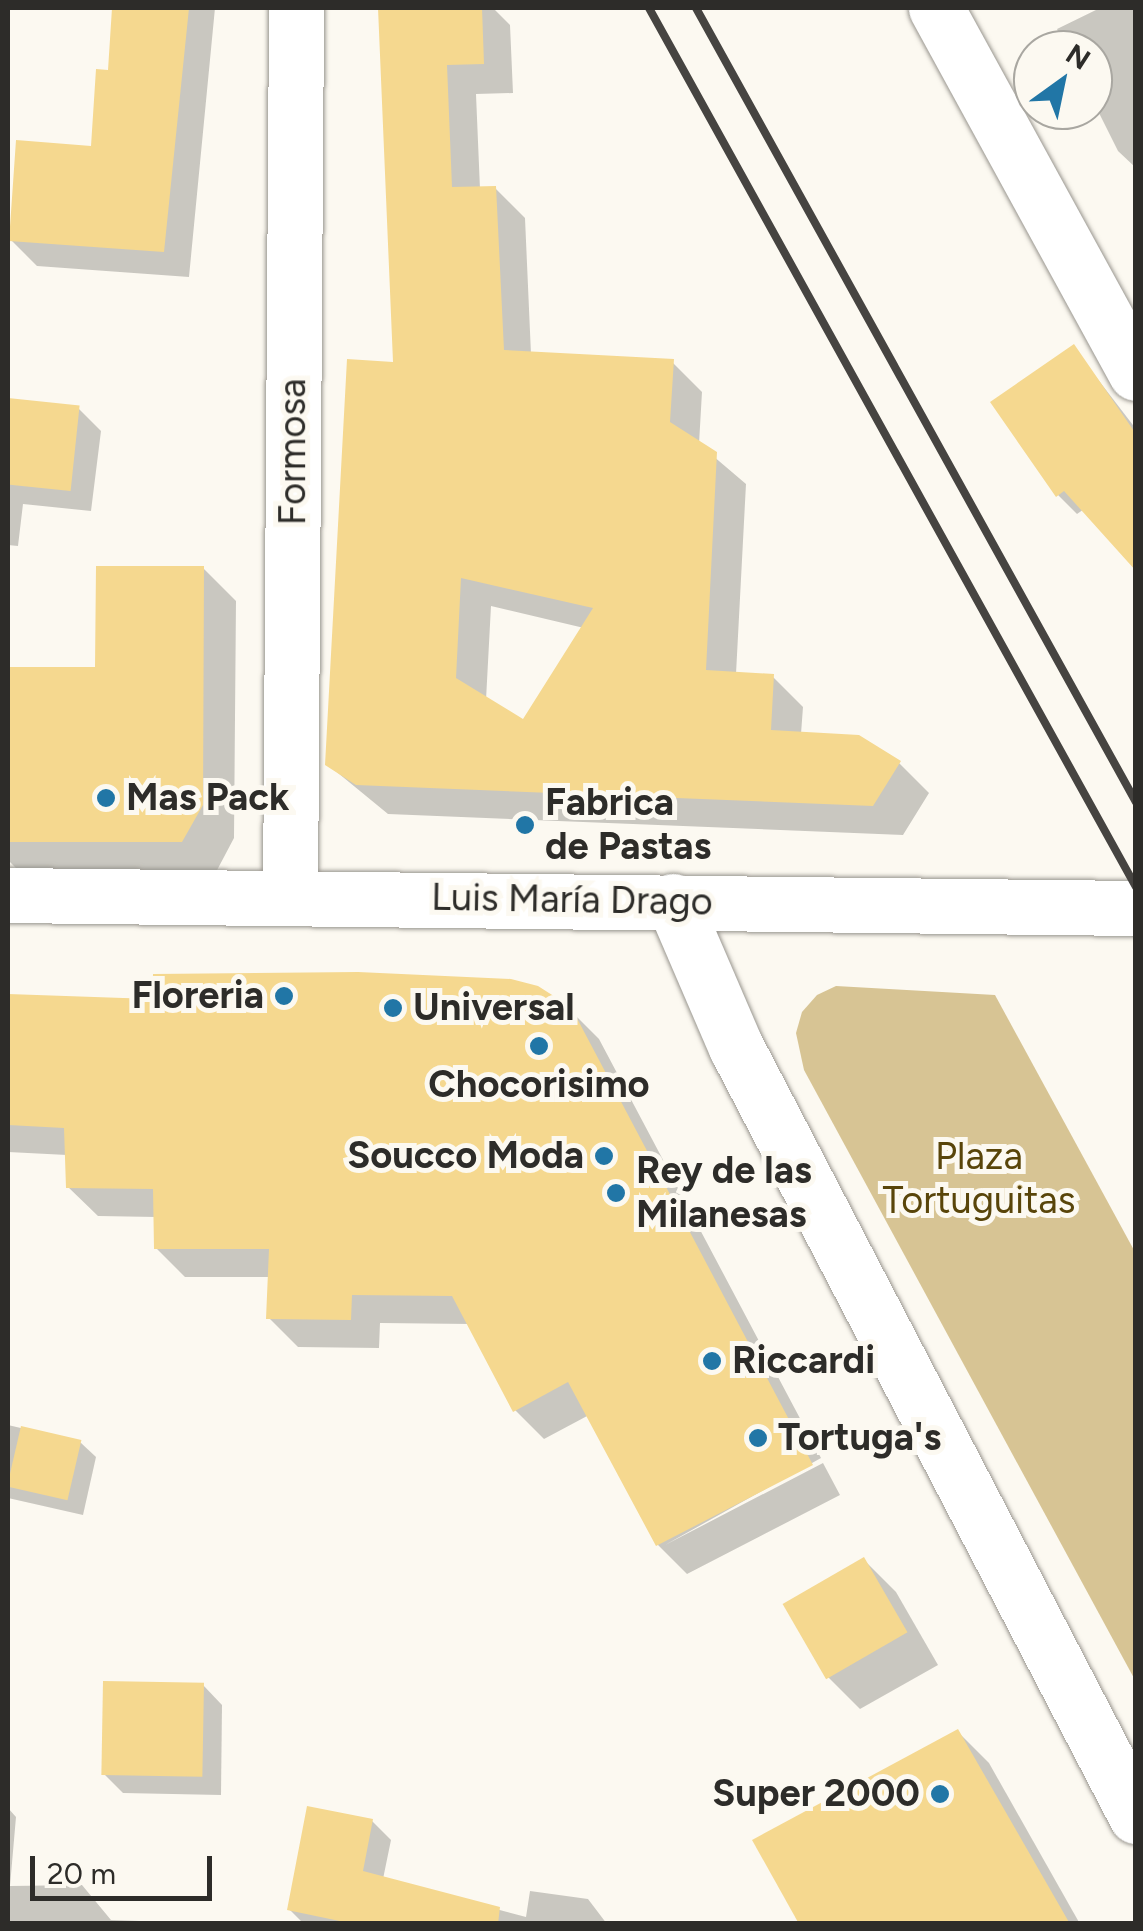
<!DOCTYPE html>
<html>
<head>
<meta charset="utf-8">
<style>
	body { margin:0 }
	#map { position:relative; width:1143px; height:1931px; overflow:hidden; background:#fcf9f1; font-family:Figtree,sans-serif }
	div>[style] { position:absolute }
	.green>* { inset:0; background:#d7c494 }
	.shadow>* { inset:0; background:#0003 }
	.building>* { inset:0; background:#f5d88f; transform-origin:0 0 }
	.roads { filter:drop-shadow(0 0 2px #99968f) drop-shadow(0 0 2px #99968f) }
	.street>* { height:55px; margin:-27.5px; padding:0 27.5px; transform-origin:27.5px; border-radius:27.5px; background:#fff }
	.secondary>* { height:55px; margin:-27.5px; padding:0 27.5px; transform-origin:27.5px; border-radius:27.5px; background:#fff }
	.rail>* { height:8px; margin:-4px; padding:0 4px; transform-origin:4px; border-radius:4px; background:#464441 }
	.dots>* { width:28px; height:28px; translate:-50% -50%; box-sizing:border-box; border:5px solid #fcf9f1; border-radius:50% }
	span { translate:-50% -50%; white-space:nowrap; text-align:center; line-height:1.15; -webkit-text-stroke:10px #fcf9f1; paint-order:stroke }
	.street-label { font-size:38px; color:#2d2c29 }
	.poi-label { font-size:38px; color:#2d2c29; font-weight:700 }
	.left { translate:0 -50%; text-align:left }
	.right { translate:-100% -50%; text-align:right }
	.park-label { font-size:38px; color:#59450a }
	.frame { position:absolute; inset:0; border:10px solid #2d2c29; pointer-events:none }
	.north { position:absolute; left:1013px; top:30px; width:100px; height:100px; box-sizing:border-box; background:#fcf9f1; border:2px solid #a9a7a1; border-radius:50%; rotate:33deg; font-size:28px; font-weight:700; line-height:40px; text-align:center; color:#2d2c29 }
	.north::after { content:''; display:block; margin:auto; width:35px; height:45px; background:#2176a6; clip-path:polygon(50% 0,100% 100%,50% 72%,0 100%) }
	.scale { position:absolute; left:30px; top:1856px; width:182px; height:45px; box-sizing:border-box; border:5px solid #2d2c29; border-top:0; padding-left:12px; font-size:30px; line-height:35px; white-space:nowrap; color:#2d2c29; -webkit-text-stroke:8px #fcf9f1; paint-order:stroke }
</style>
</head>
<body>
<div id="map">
	<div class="green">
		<i style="clip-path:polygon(836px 986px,995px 995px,1135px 1252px,1135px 1680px,804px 1070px,796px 1033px,802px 1012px,817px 995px)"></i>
	</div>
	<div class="shadow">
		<i style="clip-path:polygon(114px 8px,215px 8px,189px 277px,37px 266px,11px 240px,93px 148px,110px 72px)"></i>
		<i style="clip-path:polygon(evenodd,381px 8px,493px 8px,510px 25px,513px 93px,476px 94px,480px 189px,495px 188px,525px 218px,531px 354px,672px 362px,702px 392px,699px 444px,746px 484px,736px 674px,773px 677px,803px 707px,801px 734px,899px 763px,929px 793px,903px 835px,388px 814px,327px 764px,395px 365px,381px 8px,491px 606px,584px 628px,524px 723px,486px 700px,491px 606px)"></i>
		<i style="clip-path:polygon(1100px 8px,1136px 8px,1136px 168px,1118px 151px,1093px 101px,1093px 50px,1067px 50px,1057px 29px)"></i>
		<i style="clip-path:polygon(1073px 347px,1136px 429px,1136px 473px,1077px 514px,1058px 495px)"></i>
		<i style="clip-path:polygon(8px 401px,79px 409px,101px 431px,91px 511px,23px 504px,18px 546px,8px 545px)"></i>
		<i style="clip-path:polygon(203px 568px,236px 601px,234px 838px,215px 874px,21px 873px,8px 860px,8px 669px,98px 670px)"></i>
		<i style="clip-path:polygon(8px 996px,569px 1009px,599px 1039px,821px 1458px,665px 1545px,823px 1463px,840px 1495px,687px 1574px,658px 1545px,589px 1415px,544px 1439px,515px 1410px,470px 1324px,380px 1323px,379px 1348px,298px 1347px,269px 1318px,271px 1277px,185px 1277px,156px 1248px,156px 1217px,98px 1216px,68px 1187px,67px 1155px,8px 1152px)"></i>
		<i style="clip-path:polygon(8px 1425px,80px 1442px,96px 1457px,83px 1515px,8px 1498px)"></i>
		<i style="clip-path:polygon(864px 1560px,896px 1592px,938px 1665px,860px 1709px,828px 1677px)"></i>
		<i style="clip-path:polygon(203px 1685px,222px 1705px,221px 1795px,123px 1793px,104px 1774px)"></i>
		<i style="clip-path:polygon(958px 1732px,989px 1763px,1080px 1924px,801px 1924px)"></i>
		<i style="clip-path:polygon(8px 1808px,16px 1817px,10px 1886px,82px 1885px,111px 1920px,230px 1924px,8px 1924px)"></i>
		<i style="clip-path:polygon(372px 1821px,391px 1840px,383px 1879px,526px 1917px,530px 1891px,588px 1899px,607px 1924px,304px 1924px,289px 1909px)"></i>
	</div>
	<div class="building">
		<i style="clip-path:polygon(112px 8px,189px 8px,164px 252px,9px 241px,16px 140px,91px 146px,96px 69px,108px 70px)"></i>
		<i style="clip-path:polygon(evenodd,378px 8px,482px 8px,484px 64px,447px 65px,452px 187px,496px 186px,504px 350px,674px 359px,670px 422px,717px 452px,706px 670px,774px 674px,771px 730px,859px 735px,901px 761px,873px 806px,356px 785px,325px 765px,347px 359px,393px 362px,378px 8px,461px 578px,593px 608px,523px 719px,456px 678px,461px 578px)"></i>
		<i style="clip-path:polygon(1074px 344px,1136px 434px,1136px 571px,1064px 491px,1056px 497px,990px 402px)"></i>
		<i style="left:8px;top:398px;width:72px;height:86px;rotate:6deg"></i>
		<i style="clip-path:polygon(96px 566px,204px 566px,203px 805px,182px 842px,8px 842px,8px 667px,95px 667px)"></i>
		<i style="clip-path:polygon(358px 972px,511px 979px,538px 986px,571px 1007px,813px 1465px,656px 1546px,568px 1382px,513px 1412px,452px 1296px,352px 1295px,351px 1320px,266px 1319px,269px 1249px,154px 1249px,153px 1189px,66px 1188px,64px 1128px,8px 1125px,8px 994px,152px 999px,153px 974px)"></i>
		<i style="left:21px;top:1426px;width:62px;height:62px;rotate:13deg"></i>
		<i style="left:864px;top:1557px;width:87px;height:94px;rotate:60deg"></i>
		<i style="left:103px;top:1681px;width:101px;height:94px;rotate:1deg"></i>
		<i style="clip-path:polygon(958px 1729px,1070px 1924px,799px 1924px,752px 1840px)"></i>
		<i style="clip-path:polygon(307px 1806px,373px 1819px,363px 1871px,500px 1907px,498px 1924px,354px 1924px,287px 1910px)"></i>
	</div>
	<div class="roads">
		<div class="street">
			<i style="left:936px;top:8px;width:416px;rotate:61.3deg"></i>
			<i style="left:290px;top:897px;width:889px;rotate:-89.61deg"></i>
		</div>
		<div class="secondary">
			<i style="left:8px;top:895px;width:1128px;rotate:0.66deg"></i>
			<i style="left:673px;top:901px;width:159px;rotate:66.7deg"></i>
			<i style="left:736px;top:1047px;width:867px;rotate:62.52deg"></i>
		</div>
	</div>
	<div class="rail">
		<i style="left:649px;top:8px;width:1005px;rotate:61.01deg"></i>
		<i style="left:696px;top:8px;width:908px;rotate:61.01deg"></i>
	</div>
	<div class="dots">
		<i style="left:106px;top:798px;background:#2176a6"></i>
		<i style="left:525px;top:825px;background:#2176a6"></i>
		<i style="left:284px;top:996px;background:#2176a6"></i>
		<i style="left:393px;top:1008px;background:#2176a6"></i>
		<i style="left:539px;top:1046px;background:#2176a6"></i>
		<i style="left:604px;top:1156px;background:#2176a6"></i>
		<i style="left:616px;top:1193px;background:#2176a6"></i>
		<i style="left:712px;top:1361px;background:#2176a6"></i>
		<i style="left:758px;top:1438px;background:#2176a6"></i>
		<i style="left:940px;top:1794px;background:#2176a6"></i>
	</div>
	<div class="street-label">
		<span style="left:293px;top:452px;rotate:-90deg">Formosa</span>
		<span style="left:572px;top:900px;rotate:1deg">Luis María Drago</span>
	</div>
	<div class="poi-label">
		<span class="left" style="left:126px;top:798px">Mas Pack</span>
		<span class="left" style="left:545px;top:825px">Fabrica<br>de Pastas</span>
		<span class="right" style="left:264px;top:996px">Floreria</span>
		<span class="left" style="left:413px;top:1008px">Universal</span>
		<span style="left:539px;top:1085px">Chocorisimo</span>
		<span class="right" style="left:584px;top:1156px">Soucco Moda</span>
		<span class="left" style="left:636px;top:1193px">Rey de las<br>Milanesas</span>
		<span class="left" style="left:732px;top:1361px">Riccardi</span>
		<span class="left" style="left:778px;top:1438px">Tortuga's</span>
		<span class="right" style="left:920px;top:1794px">Super 2000</span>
	</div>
	<div class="park-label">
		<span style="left:979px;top:1179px">Plaza<br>Tortuguitas</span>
	</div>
	<div class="frame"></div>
	<div class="north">N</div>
	<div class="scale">20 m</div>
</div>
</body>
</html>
